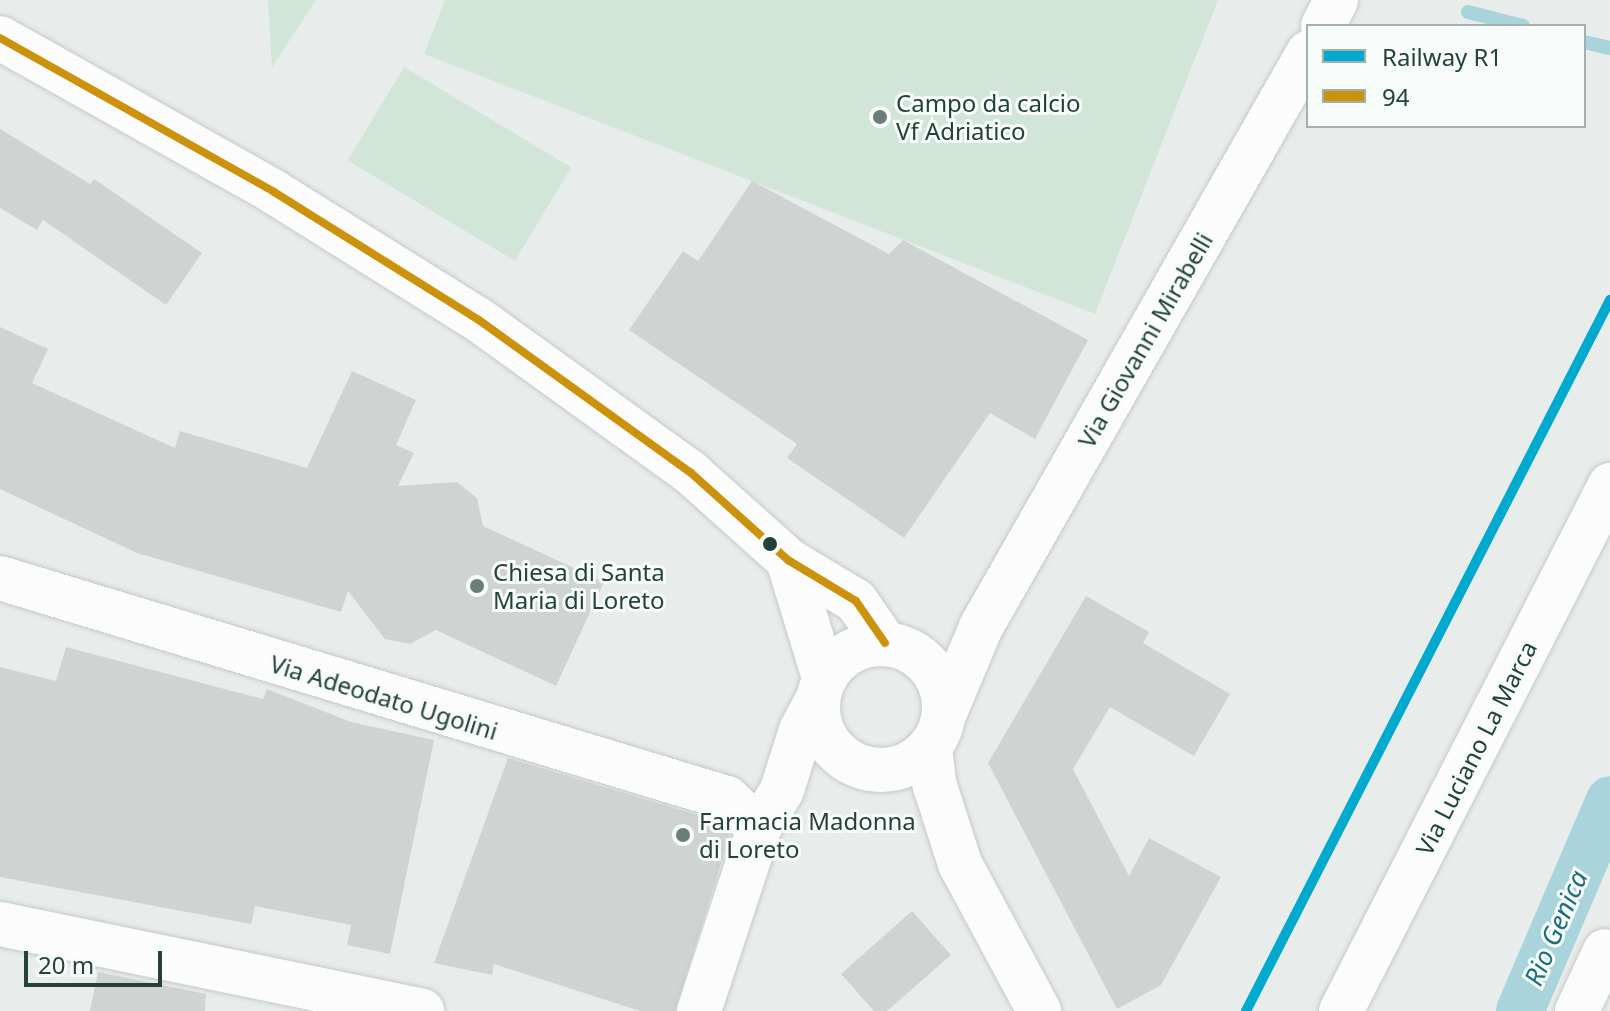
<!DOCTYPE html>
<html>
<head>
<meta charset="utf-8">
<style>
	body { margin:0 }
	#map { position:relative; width:1610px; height:1011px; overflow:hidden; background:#e8edeb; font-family:"Noto Sans",sans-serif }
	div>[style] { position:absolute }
	.green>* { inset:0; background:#d1e6d8; transform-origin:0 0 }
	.stream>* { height:14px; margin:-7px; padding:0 7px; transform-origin:7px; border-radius:7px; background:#a9d4db }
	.canal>* { height:48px; margin:-24px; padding:0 24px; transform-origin:24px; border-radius:24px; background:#a9d4db }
	.building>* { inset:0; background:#cfd4d2 }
	.roads { filter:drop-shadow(0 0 2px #c5cac8) drop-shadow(0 0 2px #c5cac8) }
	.street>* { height:44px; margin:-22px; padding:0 22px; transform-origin:22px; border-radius:22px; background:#fcfcfc }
	.secondary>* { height:44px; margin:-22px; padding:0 22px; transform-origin:22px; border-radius:22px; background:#fcfcfc }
	.secondary>.ring { margin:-22px; padding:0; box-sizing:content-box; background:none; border:44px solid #fcfcfc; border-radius:50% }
	.bus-1>* { height:8px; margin:-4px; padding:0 4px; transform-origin:4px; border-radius:4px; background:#cd920c }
	.rail-1>* { height:10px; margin:-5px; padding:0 5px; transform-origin:5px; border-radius:5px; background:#00a9ce }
	.dots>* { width:22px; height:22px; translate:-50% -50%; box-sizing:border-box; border:4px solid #f7fbf9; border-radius:50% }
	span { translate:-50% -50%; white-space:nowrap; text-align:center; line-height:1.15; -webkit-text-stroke:6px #f7fbf9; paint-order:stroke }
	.poi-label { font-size:24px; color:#24423a }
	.left { translate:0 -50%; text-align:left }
	.street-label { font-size:24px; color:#24423a }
	.water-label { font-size:26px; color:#1c6f80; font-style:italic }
	.legend { position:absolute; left:1306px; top:24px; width:280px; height:104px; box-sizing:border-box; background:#f7fbf9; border:2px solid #a3b1ad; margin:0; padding:10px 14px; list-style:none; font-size:24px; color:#24423a }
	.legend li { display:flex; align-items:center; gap:16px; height:40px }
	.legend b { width:40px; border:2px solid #a3b1ad }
	.scale { position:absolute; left:24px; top:951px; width:138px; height:36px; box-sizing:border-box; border:4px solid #24423a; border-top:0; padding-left:10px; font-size:24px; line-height:28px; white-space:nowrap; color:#24423a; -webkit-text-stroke:6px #f7fbf9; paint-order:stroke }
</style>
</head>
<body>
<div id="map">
	<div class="green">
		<i style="clip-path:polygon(268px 0,316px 0,272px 67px)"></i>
		<i style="clip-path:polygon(445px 0,1218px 0,1095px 314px,424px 54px)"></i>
		<i style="left:404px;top:67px;width:195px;height:109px;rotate:31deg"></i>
	</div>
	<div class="stream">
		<i style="left:1468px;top:12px;width:57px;rotate:14.3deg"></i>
		<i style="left:1584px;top:42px;width:27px;rotate:13deg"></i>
	</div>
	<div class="canal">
		<i style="left:1520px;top:1011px;width:229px;rotate:-66.9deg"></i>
	</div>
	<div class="building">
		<i style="clip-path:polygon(0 129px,90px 184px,94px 179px,202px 253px,166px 305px,43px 220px,37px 230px,0 208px)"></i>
		<i style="clip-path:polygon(752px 181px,889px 254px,903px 240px,1088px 340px,1035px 439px,990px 413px,904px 538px,787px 458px,797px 444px,629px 330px,683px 251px,698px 261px)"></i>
		<i style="clip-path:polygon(0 327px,48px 349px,32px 383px,175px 448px,180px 431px,307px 468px,352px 371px,416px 400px,396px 445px,414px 453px,398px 486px,457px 482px,477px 498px,483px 526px,604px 582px,556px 686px,436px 630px,410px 644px,385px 639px,348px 591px,341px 612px,137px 553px,0 489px)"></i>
		<i style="clip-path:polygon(1086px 596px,1149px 632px,1143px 643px,1230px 694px,1194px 756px,1110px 707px,1073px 769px,1129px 876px,1149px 838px,1221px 877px,1161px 985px,1117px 1009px,988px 763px)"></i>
		<i style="clip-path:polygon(66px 647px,263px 699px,267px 689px,351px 722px,434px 740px,390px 954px,347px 945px,351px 925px,255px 906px,251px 924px,0 877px,0 667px,56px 681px)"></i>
		<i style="clip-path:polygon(508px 758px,714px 820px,730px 835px,675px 1011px,640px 1011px,494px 964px,492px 975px,434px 963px)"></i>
		<i style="clip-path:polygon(912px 911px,951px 955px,887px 1011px,874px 1011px,841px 974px)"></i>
		<i style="clip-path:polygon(98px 972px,206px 994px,205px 1011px,90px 1011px)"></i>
	</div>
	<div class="roads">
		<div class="street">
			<i style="left:0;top:578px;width:760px;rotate:16.84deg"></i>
			<i style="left:727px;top:798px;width:44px;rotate:43.2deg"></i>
			<i style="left:0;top:924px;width:431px;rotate:11.6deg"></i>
			<i style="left:1341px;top:1011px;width:591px;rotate:-62.91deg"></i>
			<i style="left:1577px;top:1011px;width:66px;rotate:-65deg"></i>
		</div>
		<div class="secondary">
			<i style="left:1323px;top:26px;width:29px;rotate:-63deg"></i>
			<i style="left:0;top:38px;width:314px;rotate:29.3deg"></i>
			<i style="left:274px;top:192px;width:242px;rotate:32deg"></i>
			<i style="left:479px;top:320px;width:260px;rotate:35.8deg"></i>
			<i style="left:690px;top:472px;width:132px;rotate:41.9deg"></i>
			<i style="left:788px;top:560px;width:79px;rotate:31.1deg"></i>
			<i style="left:856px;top:601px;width:51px;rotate:55.4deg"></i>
			<i style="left:788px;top:560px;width:123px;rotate:73deg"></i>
			<i class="ring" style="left:818px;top:644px;width:82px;height:82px"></i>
			<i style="left:944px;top:715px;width:95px;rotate:-67.2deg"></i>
			<i style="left:981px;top:627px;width:661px;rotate:-60.33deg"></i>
			<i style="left:930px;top:748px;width:38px;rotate:83deg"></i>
			<i style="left:935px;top:786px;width:82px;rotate:72.2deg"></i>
			<i style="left:960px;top:864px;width:167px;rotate:61.7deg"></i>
			<i style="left:699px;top:1011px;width:193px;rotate:-71.8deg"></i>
			<i style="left:759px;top:828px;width:44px;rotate:-58.8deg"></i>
			<i style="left:782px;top:790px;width:63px;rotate:-72.4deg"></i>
			<i style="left:801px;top:730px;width:36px;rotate:-62deg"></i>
		</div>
	</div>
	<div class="bus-1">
		<i style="left:0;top:38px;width:314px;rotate:29.3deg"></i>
		<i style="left:274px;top:192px;width:242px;rotate:32deg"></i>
		<i style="left:479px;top:320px;width:260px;rotate:35.8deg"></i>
		<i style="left:690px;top:472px;width:132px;rotate:41.9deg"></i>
		<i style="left:788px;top:560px;width:79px;rotate:31.1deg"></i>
		<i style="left:856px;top:601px;width:51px;rotate:55.4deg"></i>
	</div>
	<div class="rail-1">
		<i style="left:1246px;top:1011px;width:799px;rotate:-62.89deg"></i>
	</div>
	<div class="dots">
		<i style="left:880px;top:117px;background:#697e78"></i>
		<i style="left:770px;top:544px;background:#24423a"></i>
		<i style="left:477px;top:586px;background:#697e78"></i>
		<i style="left:683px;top:835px;background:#697e78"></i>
	</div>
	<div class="poi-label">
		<span class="left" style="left:896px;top:117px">Campo da calcio<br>Vf Adriatico</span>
		<span class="left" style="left:493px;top:586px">Chiesa di Santa<br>Maria di Loreto</span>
		<span class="left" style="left:699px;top:835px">Farmacia Madonna<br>di Loreto</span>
	</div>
	<div class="street-label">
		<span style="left:1145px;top:340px;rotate:-60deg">Via Giovanni Mirabelli</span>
		<span style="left:384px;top:697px;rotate:17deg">Via Adeodato Ugolini</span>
		<span style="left:1476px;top:748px;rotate:-63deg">Via Luciano La Marca</span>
	</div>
	<div class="water-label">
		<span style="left:1556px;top:928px;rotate:-67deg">Rio Genica</span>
	</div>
	<ul class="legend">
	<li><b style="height:10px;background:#00a9ce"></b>Railway R1</li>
	<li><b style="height:10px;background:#cd920c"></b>94</li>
	</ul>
	<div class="scale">20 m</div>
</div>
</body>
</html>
